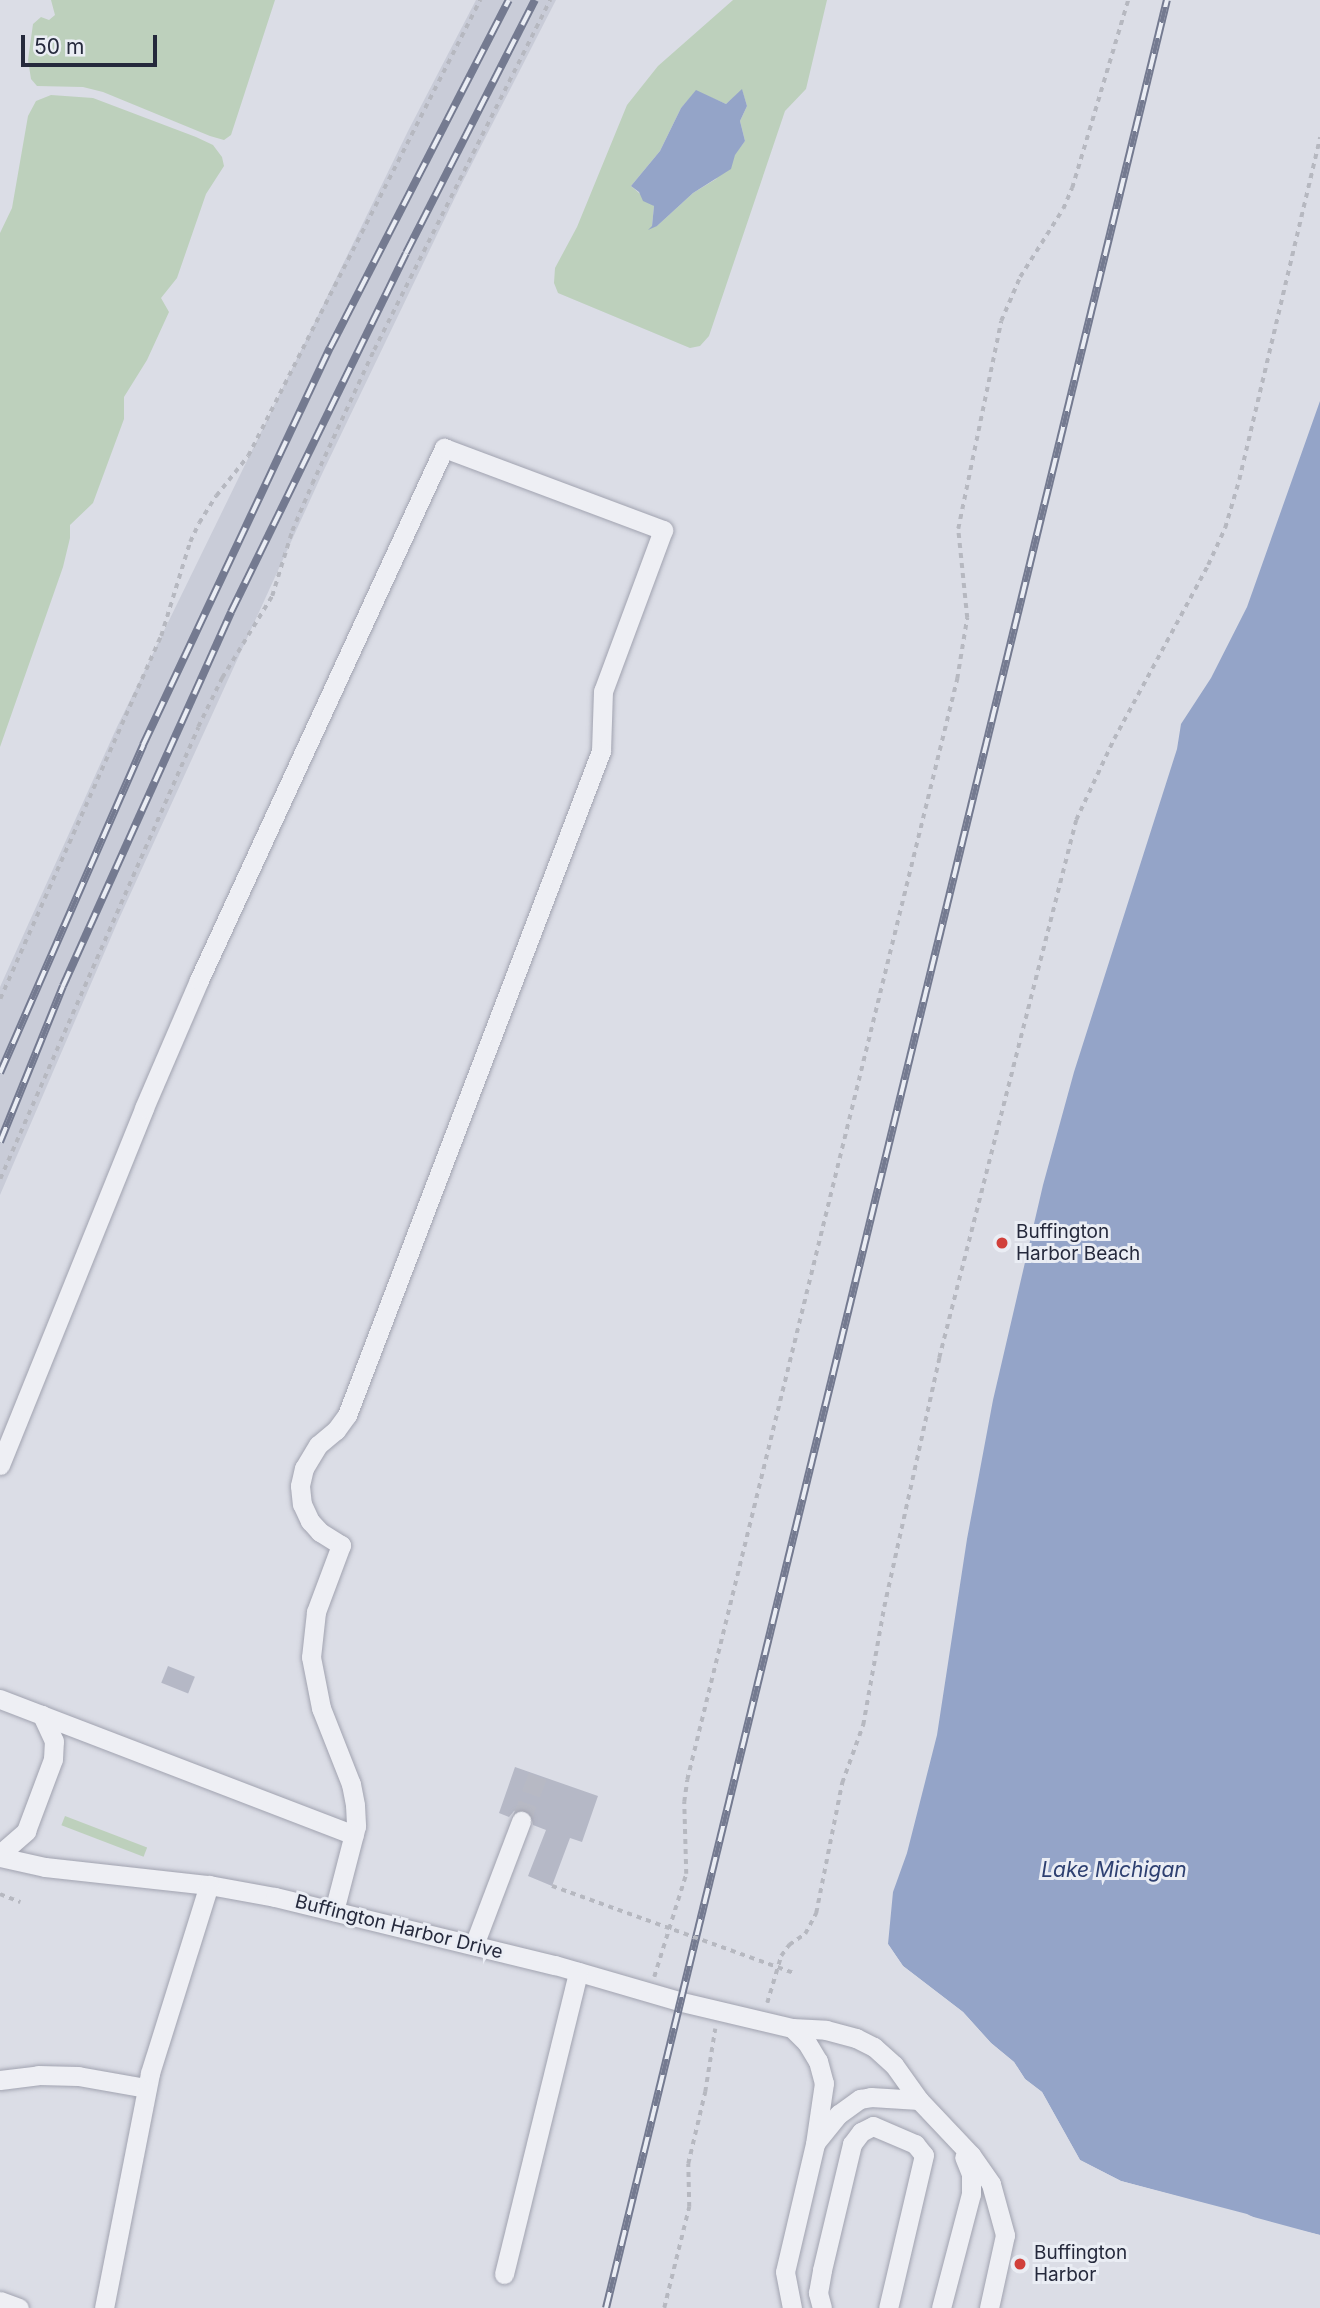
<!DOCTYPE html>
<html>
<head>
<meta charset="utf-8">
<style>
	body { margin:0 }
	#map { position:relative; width:1320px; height:2308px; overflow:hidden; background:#dbdde6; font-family:Inter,sans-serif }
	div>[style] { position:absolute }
	.built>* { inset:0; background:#c9ccd8 }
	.green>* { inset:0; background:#bdd0bc; transform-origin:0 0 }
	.water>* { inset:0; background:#94a4c8 }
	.pier>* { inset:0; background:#dbdde6 }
	.building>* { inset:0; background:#b5b8c6; transform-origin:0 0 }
	.minor-tunnel>* { height:19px; margin-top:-9.5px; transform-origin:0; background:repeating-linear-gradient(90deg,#b7b9c4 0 19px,transparent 0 29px) }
	.path>* { height:3.5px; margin-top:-1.75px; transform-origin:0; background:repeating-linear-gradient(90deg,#b6b8c0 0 5px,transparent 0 10px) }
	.roads { filter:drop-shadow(0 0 2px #a1a3b0) drop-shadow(0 0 2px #a1a3b0) }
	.minor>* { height:19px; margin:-9.5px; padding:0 9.5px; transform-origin:9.5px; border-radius:9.5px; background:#eeeff4 }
	.rail>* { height:8px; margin-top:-4px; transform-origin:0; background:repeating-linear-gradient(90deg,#eaedf4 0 16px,#747a90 0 32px); box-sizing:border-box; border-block:2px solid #747a90 }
	.path-bridge>* { height:3.5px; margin-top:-1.75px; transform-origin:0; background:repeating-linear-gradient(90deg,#b6b8c0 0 5px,transparent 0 10px) }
	.dots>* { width:19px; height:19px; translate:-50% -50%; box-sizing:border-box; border:4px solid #eaedf4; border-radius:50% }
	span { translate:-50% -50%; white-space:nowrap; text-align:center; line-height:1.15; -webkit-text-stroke:6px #eaedf4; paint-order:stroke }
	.poi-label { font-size:19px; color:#25293c }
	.left { translate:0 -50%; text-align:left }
	.street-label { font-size:19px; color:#25293c }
	.water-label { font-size:21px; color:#2e4071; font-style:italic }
	.scale { position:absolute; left:21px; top:35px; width:136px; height:32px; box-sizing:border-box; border:4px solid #25293c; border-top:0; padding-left:9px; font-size:21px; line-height:24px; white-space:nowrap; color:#25293c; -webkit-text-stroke:5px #eaedf4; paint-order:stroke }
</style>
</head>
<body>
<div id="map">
	<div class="built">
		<i style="clip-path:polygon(476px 0,556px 0,460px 187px,322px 474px,118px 921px,0 1195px,0 987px,116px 729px,408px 131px)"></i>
	</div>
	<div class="green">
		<i style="clip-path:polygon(51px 0,275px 0,231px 135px,224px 140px,210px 136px,103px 92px,83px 87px,37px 86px,31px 79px,28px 60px,33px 24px,41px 17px,49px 20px,55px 15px)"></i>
		<i style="clip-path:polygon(evenodd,733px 0,827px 0,806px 89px,785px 111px,709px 336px,700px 346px,690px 348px,558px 293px,554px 283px,555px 268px,577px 227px,627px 105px,658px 66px,733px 0,742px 90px,747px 106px,740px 121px,745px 141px,716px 179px,693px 193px,657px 226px,652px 226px,654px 206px,631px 186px,660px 151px,681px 108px,696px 91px,726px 104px,742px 90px)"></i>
		<i style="clip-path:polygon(51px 95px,93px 98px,196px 137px,213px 145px,222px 157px,224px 166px,206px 194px,177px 278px,161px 298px,169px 312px,147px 360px,124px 397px,124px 419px,93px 503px,70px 525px,70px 538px,63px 567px,0 747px,0 233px,12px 208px,28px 116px,36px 101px)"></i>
		<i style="left:65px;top:1816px;width:88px;height:10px;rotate:21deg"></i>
	</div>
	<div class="water">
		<i style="clip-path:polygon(742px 89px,747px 106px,740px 121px,745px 141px,735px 155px,731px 169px,693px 193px,657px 226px,648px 230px,652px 226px,654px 206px,643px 201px,639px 192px,631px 186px,660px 151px,681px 108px,696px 90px,726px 104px)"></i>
		<i style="clip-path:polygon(1320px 401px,1320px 2235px,1121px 2181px,1080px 2160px,1042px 2092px,1025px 2079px,1014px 2062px,991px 2043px,963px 2012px,903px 1966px,888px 1944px,893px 1892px,907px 1853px,937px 1735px,967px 1539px,993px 1400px,1043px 1185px,1074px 1072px,1177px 749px,1181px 724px,1211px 678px,1247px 607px)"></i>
	</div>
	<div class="pier">
		<i style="clip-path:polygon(888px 1944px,903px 1966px,963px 2012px,991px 2043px,1014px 2062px,1025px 2079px,1042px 2092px,1080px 2160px,1121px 2181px,1247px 2214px,1261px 2221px,1320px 2235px,1320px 2238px,1120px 2184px,1078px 2163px,1039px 2094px,1022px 2082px,1011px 2064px,988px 2046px,961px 2014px,901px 1968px,889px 1952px)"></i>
	</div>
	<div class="building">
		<i style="left:168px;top:1666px;width:29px;height:18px;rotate:22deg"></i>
		<i style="clip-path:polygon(515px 1767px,598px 1796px,582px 1842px,570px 1838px,552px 1886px,528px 1876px,546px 1830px,533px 1825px,531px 1814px,525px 1809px,514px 1811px,509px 1817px,499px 1813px)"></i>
	</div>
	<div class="minor-tunnel">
		<i style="left:521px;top:1821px;width:49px;rotate:-69.7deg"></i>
	</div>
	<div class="path">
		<i style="left:0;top:999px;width:397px;rotate:-66.1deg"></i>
		<i style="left:161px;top:636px;width:98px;rotate:-72.9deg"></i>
		<i style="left:190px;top:542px;width:21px;rotate:-65deg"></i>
		<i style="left:199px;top:523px;width:32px;rotate:-58deg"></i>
		<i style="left:216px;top:496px;width:51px;rotate:-51.3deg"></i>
		<i style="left:248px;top:456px;width:512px;rotate:-63.03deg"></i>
		<i style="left:0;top:1179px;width:493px;rotate:-66.3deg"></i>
		<i style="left:198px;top:727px;width:55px;rotate:-63.9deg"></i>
		<i style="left:222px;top:678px;width:96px;rotate:-58.6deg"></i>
		<i style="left:272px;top:596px;width:68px;rotate:-72.9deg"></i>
		<i style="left:292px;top:531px;width:51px;rotate:-66.9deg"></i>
		<i style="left:312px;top:484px;width:148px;rotate:-65.2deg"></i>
		<i style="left:374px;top:350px;width:392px;rotate:-63.3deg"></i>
		<i style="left:0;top:1894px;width:22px;rotate:22deg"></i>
		<i style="left:654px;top:1977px;width:108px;rotate:-72.7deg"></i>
		<i style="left:686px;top:1874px;width:72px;rotate:-91.6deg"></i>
		<i style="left:684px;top:1802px;width:22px;rotate:-82deg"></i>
		<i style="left:687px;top:1780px;width:1134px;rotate:-76.22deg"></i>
		<i style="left:957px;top:679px;width:62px;rotate:-80.7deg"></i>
		<i style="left:967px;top:618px;width:89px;rotate:-95.8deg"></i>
		<i style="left:958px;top:529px;width:212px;rotate:-78.3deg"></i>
		<i style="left:1001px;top:321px;width:48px;rotate:-66.6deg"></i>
		<i style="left:1020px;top:277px;width:80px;rotate:-57.7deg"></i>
		<i style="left:1063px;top:209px;width:23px;rotate:-67deg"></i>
		<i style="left:1072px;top:188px;width:196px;rotate:-73.4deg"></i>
		<i style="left:767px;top:2003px;width:49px;rotate:-73.4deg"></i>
		<i style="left:781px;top:1956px;width:14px;rotate:-54deg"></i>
		<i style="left:789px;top:1945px;width:19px;rotate:-35deg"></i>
		<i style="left:805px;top:1934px;width:24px;rotate:-62deg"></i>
		<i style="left:816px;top:1913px;width:133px;rotate:-78.7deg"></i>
		<i style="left:842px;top:1783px;width:62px;rotate:-70.1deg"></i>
		<i style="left:863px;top:1725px;width:120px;rotate:-79.9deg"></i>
		<i style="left:884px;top:1607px;width:255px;rotate:-77.5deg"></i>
		<i style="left:939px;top:1358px;width:555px;rotate:-75.71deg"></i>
		<i style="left:1076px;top:820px;width:89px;rotate:-64.9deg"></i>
		<i style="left:1114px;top:739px;width:198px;rotate:-61.6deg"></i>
		<i style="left:1208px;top:565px;width:41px;rotate:-65.3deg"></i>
		<i style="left:1225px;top:528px;width:50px;rotate:-73.7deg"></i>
		<i style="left:1239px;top:480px;width:352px;rotate:-76.7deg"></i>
		<i style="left:664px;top:2308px;width:104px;rotate:-76.1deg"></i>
		<i style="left:689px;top:2207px;width:43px;rotate:-91.3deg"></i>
		<i style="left:688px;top:2164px;width:74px;rotate:-76.7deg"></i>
		<i style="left:705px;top:2092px;width:64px;rotate:-81deg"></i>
	</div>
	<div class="roads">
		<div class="minor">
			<i style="left:0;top:1465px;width:385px;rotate:-68deg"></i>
			<i style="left:144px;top:1108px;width:139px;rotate:-66.7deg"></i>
			<i style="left:199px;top:980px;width:586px;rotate:-65.27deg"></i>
			<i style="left:444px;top:448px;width:234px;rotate:20.5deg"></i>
			<i style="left:663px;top:530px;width:172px;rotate:110.4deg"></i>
			<i style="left:603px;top:691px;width:60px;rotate:91.9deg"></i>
			<i style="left:601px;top:751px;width:711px;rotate:110.93deg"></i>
			<i style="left:347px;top:1415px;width:19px;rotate:126deg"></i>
			<i style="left:336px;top:1430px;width:23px;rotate:140deg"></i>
			<i style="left:318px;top:1445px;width:27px;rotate:121deg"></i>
			<i style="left:304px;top:1468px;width:18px;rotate:103deg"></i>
			<i style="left:300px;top:1486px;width:18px;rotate:84deg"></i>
			<i style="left:302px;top:1504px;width:19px;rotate:65deg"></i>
			<i style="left:310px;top:1521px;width:15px;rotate:48deg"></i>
			<i style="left:320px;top:1532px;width:25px;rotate:32deg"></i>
			<i style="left:341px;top:1545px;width:72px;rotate:110.5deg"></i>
			<i style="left:316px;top:1612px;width:45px;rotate:96.3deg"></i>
			<i style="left:311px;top:1657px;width:52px;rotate:78.9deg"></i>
			<i style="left:321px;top:1708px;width:82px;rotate:68.5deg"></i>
			<i style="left:351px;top:1784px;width:21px;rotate:79deg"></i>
			<i style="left:355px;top:1805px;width:21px;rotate:87deg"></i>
			<i style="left:356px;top:1826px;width:88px;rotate:104.5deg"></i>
			<i style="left:0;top:1699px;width:379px;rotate:21deg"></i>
			<i style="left:0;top:1854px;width:35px;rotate:-41deg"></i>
			<i style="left:26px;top:1831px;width:77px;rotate:-69.4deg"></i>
			<i style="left:53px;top:1759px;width:18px;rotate:-87deg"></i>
			<i style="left:54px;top:1741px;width:29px;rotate:-115deg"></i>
			<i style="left:0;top:1857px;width:46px;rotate:12.5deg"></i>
			<i style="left:45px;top:1867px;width:165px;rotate:6.3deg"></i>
			<i style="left:209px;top:1885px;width:67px;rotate:10.3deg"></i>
			<i style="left:275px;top:1897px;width:288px;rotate:13.7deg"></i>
			<i style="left:555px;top:1965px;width:132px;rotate:16.2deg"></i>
			<i style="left:682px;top:2002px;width:113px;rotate:13.3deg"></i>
			<i style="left:792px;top:2028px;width:34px;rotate:3deg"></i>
			<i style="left:826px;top:2030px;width:31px;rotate:15deg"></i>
			<i style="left:856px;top:2038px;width:20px;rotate:27deg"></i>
			<i style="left:874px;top:2047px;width:27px;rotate:42deg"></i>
			<i style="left:894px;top:2065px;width:43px;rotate:54.5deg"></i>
			<i style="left:919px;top:2100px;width:76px;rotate:46.6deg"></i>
			<i style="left:971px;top:2155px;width:35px;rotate:55deg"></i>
			<i style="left:991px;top:2184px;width:53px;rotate:74.6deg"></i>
			<i style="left:1005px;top:2235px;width:75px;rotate:102.4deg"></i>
			<i style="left:474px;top:1945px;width:133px;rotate:-69.2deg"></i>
			<i style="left:792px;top:2028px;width:21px;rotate:45deg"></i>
			<i style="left:807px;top:2043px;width:21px;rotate:59deg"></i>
			<i style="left:818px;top:2061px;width:23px;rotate:75deg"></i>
			<i style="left:824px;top:2083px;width:62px;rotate:98.4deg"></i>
			<i style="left:815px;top:2144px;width:131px;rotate:103.2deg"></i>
			<i style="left:785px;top:2272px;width:37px;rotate:79deg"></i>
			<i style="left:0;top:2080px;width:38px;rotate:-7deg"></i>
			<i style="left:38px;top:2075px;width:40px;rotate:1.4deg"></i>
			<i style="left:78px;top:2076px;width:69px;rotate:10deg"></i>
			<i style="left:816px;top:2142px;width:36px;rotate:-51deg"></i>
			<i style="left:839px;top:2114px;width:26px;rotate:-36deg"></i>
			<i style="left:860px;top:2099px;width:11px;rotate:-10deg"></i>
			<i style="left:871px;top:2097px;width:48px;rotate:3.6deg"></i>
			<i style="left:504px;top:2274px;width:311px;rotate:-76.2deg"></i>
			<i style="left:0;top:2301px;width:20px;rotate:20deg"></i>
			<i style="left:104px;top:2308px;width:239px;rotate:-78.9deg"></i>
			<i style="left:150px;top:2073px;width:197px;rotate:-72.6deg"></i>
			<i style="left:822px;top:2308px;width:16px;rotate:-105deg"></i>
			<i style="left:818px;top:2293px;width:23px;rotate:-80deg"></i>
			<i style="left:822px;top:2270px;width:130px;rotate:-76.6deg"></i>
			<i style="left:852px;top:2144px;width:15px;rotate:-53deg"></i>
			<i style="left:861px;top:2132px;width:13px;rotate:-27deg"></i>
			<i style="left:873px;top:2126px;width:46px;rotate:23.2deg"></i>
			<i style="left:915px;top:2144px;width:14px;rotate:51deg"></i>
			<i style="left:924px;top:2155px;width:157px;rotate:103.2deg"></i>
			<i style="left:941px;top:2308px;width:118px;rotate:-75.3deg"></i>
			<i style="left:971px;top:2194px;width:20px;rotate:-90deg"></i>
			<i style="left:971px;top:2174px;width:18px;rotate:-112deg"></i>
		</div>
	</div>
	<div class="rail">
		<i style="left:0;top:1073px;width:358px;rotate:-66.4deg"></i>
		<i style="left:143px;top:745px;width:439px;rotate:-64.8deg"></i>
		<i style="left:330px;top:348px;width:391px;rotate:-62.8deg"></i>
		<i style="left:0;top:1142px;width:168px;rotate:-68deg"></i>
		<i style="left:63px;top:986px;width:410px;rotate:-65.8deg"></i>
		<i style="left:231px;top:612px;width:399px;rotate:-64deg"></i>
		<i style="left:406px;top:253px;width:284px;rotate:-63deg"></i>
		<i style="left:606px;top:2308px;width:2375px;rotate:-76.34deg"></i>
	</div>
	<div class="path-bridge">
		<i style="left:552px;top:1886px;width:256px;rotate:19.8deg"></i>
	</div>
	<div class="dots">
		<i style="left:1002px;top:1243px;background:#d1403b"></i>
		<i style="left:1020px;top:2264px;background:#d1403b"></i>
	</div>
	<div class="poi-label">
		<span class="left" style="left:1016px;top:1243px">Buffington<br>Harbor Beach</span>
		<span class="left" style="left:1034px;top:2264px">Buffington<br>Harbor</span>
	</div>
	<div class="street-label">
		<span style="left:399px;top:1927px;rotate:14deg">Buffington Harbor Drive</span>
	</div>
	<div class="water-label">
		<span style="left:1114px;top:1870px">Lake Michigan</span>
	</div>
	<div class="scale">50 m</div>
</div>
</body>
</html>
